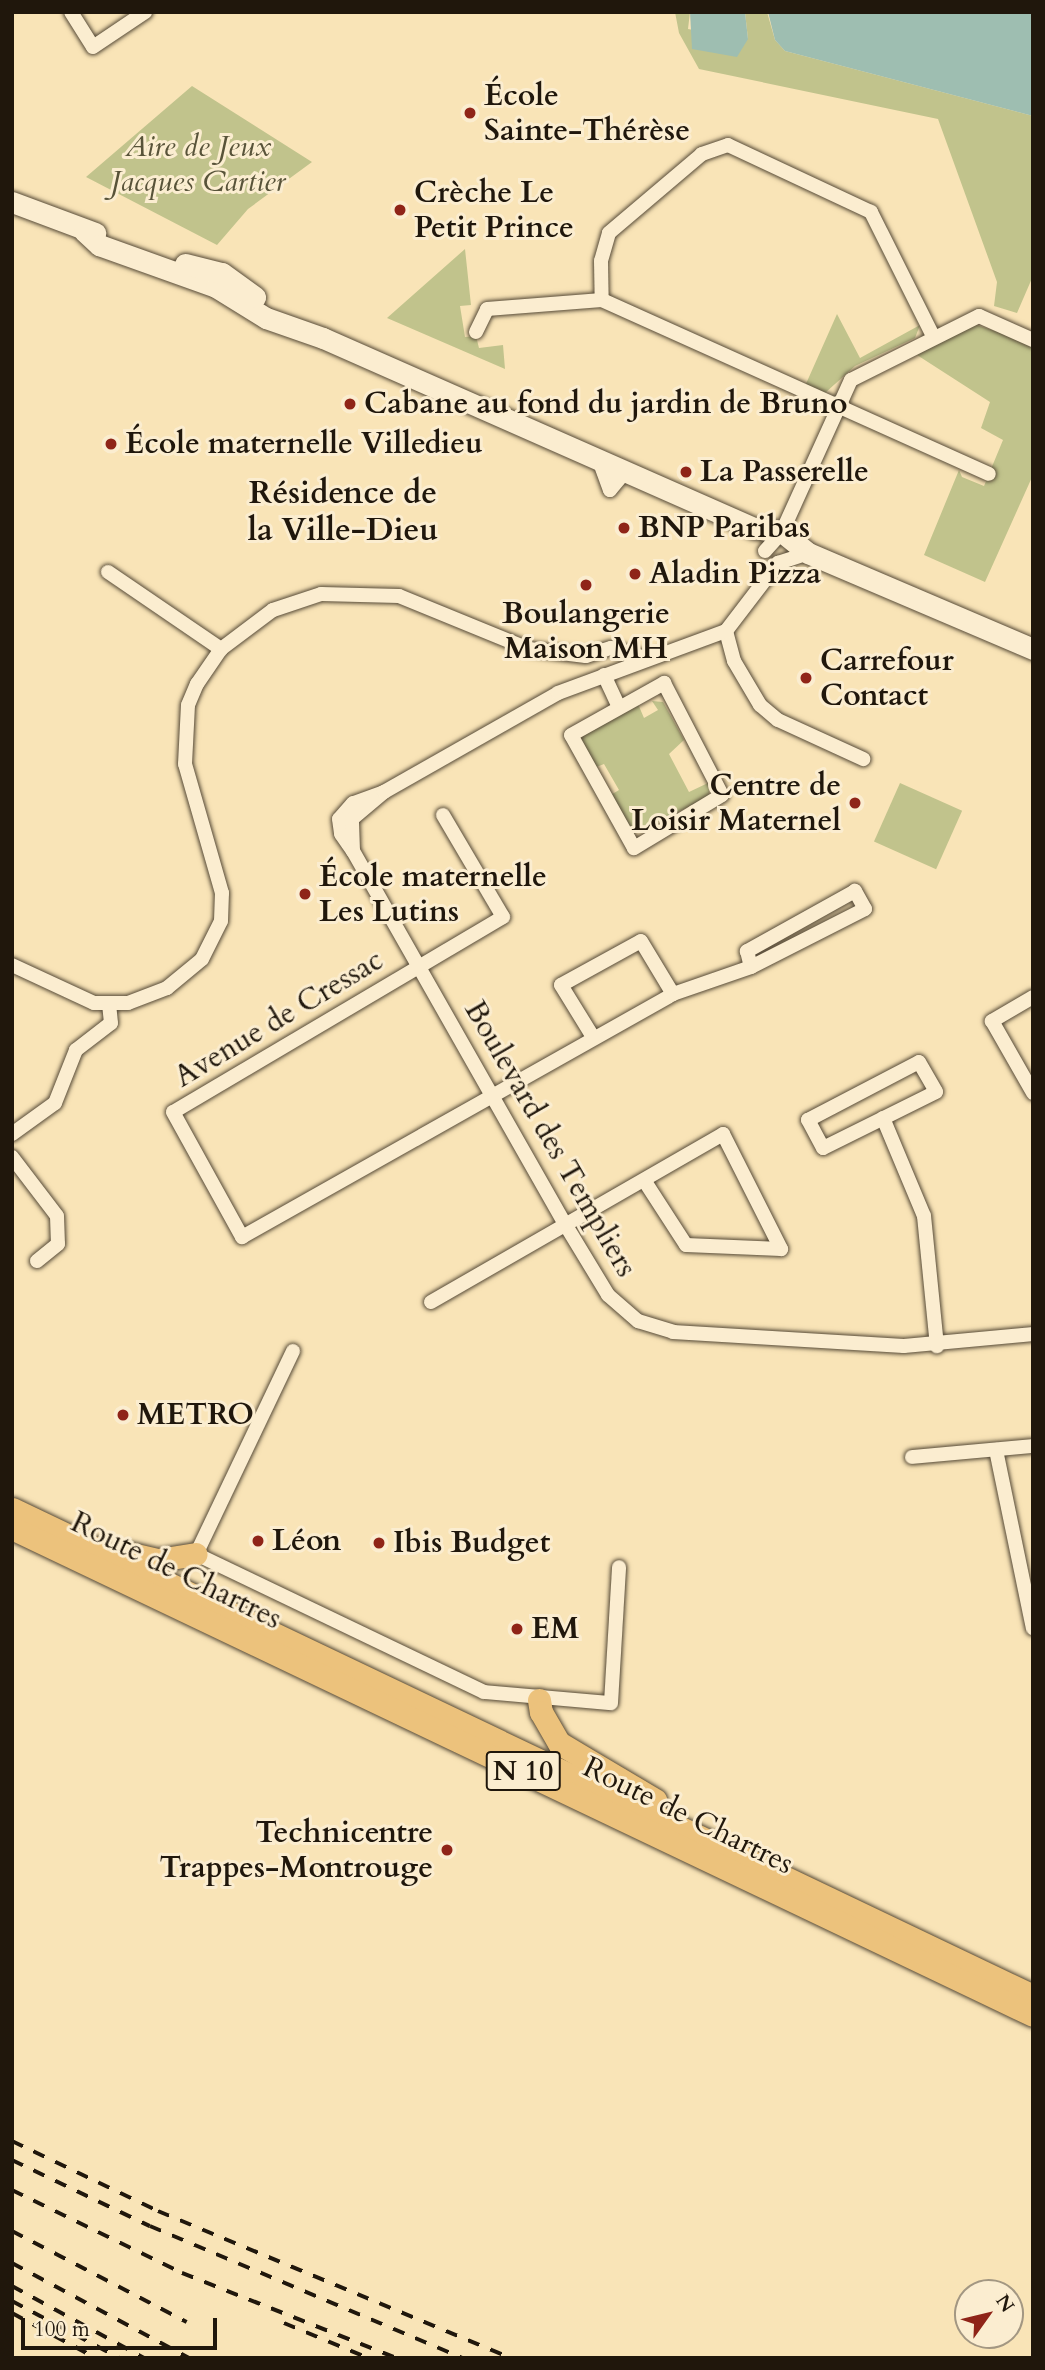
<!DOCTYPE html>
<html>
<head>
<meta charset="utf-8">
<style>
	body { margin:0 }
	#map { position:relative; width:1045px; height:2370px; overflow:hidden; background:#f9e4b7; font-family:Cardo,serif }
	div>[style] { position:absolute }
	.green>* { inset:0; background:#c1c38c; transform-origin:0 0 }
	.water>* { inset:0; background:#9ebeb1 }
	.roads { filter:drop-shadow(0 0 2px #564a37) drop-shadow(0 0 2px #564a37) }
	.street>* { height:14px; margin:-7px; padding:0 7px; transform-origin:7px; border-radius:7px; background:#fbedd0 }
	.secondary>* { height:21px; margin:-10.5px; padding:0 10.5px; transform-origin:10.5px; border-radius:10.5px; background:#fbedd0 }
	.primary>* { height:23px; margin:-11.5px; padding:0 11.5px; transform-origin:11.5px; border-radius:11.5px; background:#ecc27c }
	.rail>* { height:3.5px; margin-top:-1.75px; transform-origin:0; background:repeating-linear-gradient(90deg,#20170c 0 12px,transparent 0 24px) }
	.dots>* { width:19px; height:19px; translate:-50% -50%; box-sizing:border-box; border:4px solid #fbedd0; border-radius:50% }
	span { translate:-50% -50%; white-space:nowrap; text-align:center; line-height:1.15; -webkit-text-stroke:6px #fbedd0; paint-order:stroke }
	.shield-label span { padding:2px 5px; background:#fbedd0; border:2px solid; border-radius:5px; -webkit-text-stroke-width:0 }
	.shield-label { font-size:28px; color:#20170c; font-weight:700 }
	.poi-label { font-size:30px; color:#20170c; font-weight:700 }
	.left { translate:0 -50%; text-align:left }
	.right { translate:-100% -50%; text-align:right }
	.park-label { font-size:30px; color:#585339; font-style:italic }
	.street-label { font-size:30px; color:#20170c }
	.neighbourhood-label { font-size:32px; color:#20170c; font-weight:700 }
	.frame { position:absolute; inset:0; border:14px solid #20170c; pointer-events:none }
	.north { position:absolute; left:954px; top:2279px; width:70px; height:70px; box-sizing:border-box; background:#fbedd0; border:2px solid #a39782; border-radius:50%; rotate:56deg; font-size:19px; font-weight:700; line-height:28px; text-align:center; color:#20170c }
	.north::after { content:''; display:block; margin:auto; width:24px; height:32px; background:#8f2418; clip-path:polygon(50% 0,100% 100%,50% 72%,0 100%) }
	.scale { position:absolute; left:21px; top:2318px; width:196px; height:32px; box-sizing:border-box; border:4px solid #20170c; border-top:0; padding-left:9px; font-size:21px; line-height:24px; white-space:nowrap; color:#20170c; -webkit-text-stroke:5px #fbedd0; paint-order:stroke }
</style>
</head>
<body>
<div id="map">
	<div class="green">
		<i style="clip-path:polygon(675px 12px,690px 12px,688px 29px,748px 39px,745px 12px,767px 12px,775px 40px,785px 51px,1033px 116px,1033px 276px,1017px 313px,994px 306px,997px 282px,938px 119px,699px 69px,679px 33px)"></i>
		<i style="clip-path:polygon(192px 86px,312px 162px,248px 209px,217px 245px,86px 177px)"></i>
		<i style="clip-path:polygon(465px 249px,471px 305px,460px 306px,465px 337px,476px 336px,479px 348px,503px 345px,505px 369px,387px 318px)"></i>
		<i style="clip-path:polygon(837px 314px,860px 358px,920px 325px,915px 338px,855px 366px,825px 393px,805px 386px)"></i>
		<i style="clip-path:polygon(974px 324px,1033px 344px,1033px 475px,985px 582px,924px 555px,959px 470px,962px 477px,984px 486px,1003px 440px,981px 428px,990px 402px,917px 355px)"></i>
		<i style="clip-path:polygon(652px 701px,663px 702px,684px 740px,669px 754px,689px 792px,708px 783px,710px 788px,708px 797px,634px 834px,609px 796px,619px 790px,604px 764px,594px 768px,580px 735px,638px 704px,644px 718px,658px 710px)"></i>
		<i style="left:900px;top:783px;width:68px;height:64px;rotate:24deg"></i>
	</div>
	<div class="water">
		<i style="clip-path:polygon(690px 12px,745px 12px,748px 39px,737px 57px,692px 49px)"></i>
		<i style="clip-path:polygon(768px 12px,1033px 12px,1033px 116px,785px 51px,775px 40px)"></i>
	</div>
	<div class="roads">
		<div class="street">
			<i style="left:71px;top:12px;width:41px;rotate:57.8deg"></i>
			<i style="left:93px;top:47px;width:63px;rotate:-33.9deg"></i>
			<i style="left:476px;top:332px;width:25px;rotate:-64deg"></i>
			<i style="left:487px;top:309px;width:115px;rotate:-4.5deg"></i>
			<i style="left:933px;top:336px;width:139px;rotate:-116.6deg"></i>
			<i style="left:871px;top:212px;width:158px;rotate:-154.9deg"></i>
			<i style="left:728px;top:145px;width:28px;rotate:161deg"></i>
			<i style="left:702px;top:154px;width:122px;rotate:139.7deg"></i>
			<i style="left:609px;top:233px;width:29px;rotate:106deg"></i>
			<i style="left:601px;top:261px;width:39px;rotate:89deg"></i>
			<i style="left:602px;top:300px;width:424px;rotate:24.2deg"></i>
			<i style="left:599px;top:460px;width:32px;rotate:70deg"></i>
			<i style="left:610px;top:490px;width:25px;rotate:-50deg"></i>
			<i style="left:765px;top:551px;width:25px;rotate:-48deg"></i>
			<i style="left:782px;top:532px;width:167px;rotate:-65.6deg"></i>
			<i style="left:851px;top:380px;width:143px;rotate:-26.6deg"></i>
			<i style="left:979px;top:316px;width:59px;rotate:24deg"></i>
			<i style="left:108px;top:572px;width:137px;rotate:34.3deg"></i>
			<i style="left:726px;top:631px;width:31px;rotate:75deg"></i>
			<i style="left:734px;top:661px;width:51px;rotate:59.4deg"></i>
			<i style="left:760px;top:705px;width:23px;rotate:40deg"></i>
			<i style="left:778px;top:720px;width:94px;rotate:24.6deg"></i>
			<i style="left:604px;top:675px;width:35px;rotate:65deg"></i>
			<i style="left:664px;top:683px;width:126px;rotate:62.6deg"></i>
			<i style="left:722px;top:795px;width:103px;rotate:148.9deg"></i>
			<i style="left:634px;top:848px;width:129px;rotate:-119.1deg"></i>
			<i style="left:571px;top:735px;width:107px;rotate:-29.2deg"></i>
			<i style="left:384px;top:792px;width:33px;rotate:160deg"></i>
			<i style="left:353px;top:803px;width:21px;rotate:131deg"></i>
			<i style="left:339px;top:819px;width:15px;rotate:82deg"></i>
			<i style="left:341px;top:834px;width:21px;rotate:55deg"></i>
			<i style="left:353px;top:851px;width:32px;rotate:-92deg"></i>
			<i style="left:352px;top:819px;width:42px;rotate:-40.2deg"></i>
			<i style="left:384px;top:792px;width:200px;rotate:-29.6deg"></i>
			<i style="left:558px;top:693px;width:179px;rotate:-20.3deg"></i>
			<i style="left:726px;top:631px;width:86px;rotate:-52.6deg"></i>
			<i style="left:778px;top:563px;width:32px;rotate:-18deg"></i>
			<i style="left:443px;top:815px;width:118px;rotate:59.5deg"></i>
			<i style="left:503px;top:917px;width:383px;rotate:149.4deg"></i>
			<i style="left:173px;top:1112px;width:143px;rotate:61.1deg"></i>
			<i style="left:242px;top:1237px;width:495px;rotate:-29.4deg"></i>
			<i style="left:673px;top:994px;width:83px;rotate:-19.1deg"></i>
			<i style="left:751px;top:967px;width:128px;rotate:-27deg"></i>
			<i style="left:865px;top:909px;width:21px;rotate:-119deg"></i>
			<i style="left:855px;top:891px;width:124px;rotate:150.9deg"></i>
			<i style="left:747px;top:951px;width:16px;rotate:76deg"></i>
			<i style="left:353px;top:851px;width:429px;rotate:60.4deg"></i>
			<i style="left:565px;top:1224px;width:83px;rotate:58.8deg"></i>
			<i style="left:608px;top:1295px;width:40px;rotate:41deg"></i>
			<i style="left:638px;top:1321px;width:37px;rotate:17deg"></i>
			<i style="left:673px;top:1332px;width:231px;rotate:3.5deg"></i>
			<i style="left:904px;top:1346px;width:130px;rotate:-5.3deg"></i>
			<i style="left:12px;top:965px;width:90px;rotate:24.9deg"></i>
			<i style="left:94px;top:1003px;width:34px"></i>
			<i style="left:128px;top:1003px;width:42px;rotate:-21deg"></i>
			<i style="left:167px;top:988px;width:45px;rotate:-39.6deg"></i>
			<i style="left:202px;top:959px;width:42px;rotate:-63.4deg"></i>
			<i style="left:221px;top:921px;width:28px;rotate:-88deg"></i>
			<i style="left:222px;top:893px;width:134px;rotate:-106deg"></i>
			<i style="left:185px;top:764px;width:59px;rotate:-87.1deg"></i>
			<i style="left:188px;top:705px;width:23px;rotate:-67deg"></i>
			<i style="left:197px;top:684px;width:42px;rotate:-55.6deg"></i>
			<i style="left:221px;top:649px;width:65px;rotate:-36.9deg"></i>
			<i style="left:273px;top:610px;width:51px;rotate:-18.4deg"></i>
			<i style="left:321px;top:594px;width:78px;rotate:1.5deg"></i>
			<i style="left:399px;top:596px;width:140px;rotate:22.2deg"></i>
			<i style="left:529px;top:649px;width:57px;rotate:7deg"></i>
			<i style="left:586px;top:656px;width:26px;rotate:-18deg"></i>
			<i style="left:611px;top:648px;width:35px;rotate:16deg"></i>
			<i style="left:1033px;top:997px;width:48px;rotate:149.7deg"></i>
			<i style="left:992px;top:1021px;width:83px;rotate:60.3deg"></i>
			<i style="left:593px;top:1037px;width:61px;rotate:-121.6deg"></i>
			<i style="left:561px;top:985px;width:91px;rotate:-28.8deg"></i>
			<i style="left:641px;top:941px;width:62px;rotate:58.9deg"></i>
			<i style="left:919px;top:1062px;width:34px;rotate:60deg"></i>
			<i style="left:936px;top:1092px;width:126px;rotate:153.6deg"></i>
			<i style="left:823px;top:1148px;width:32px;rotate:-118deg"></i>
			<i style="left:808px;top:1120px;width:125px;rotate:-27.6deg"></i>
			<i style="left:883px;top:1118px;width:106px;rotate:67.3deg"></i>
			<i style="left:924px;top:1216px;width:131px;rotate:84.3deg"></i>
			<i style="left:12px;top:1134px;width:53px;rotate:-35.8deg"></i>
			<i style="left:55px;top:1103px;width:57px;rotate:-68.4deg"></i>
			<i style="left:76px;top:1050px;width:44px;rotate:-37.6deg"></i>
			<i style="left:111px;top:1023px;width:19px;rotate:-96deg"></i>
			<i style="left:12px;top:1157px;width:74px;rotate:52.7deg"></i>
			<i style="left:57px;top:1216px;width:28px;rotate:88deg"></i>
			<i style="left:58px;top:1244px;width:27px;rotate:141deg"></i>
			<i style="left:431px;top:1302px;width:337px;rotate:-29.9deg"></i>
			<i style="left:723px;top:1134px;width:129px;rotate:63.2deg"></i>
			<i style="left:781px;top:1249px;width:95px;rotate:-177.6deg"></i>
			<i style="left:686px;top:1245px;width:77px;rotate:-122.9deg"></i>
			<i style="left:293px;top:1351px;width:225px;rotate:115.5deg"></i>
			<i style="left:196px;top:1554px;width:319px;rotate:25.6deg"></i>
			<i style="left:484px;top:1692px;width:127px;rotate:5deg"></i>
			<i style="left:611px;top:1703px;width:136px;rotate:-86.6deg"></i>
			<i style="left:996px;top:1450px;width:182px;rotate:78.3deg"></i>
			<i style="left:912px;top:1457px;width:121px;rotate:-5.2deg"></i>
		</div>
		<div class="secondary">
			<i style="left:12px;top:202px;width:89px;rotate:20.5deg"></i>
			<i style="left:84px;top:231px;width:21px;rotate:43deg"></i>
			<i style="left:99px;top:245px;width:124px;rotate:19.7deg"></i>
			<i style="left:216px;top:287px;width:59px;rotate:31.8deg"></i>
			<i style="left:266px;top:318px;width:60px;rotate:19.3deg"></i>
			<i style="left:323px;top:338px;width:471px;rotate:23.8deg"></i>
			<i style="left:754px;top:528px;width:28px;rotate:8deg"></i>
			<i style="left:782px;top:532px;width:33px;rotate:39deg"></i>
			<i style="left:808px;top:553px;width:245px;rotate:23.1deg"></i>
			<i style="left:185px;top:264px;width:38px;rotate:14deg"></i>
			<i style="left:222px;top:273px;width:41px;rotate:36deg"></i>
		</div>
		<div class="primary">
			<i style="left:12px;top:1509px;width:1131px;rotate:25.5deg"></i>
			<i style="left:12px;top:1528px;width:1131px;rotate:25.5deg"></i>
			<i style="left:127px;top:1553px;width:32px;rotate:13deg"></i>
			<i style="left:158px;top:1560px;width:38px;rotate:-9deg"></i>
			<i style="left:539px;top:1700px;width:12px;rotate:81deg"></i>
			<i style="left:541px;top:1712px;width:36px;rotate:60deg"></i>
			<i style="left:559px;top:1743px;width:112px;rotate:30.7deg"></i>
		</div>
	</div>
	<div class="rail">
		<i style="left:12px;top:2141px;width:162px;rotate:25.6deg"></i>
		<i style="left:158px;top:2211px;width:382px;rotate:22.6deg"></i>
		<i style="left:12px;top:2160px;width:153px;rotate:25.6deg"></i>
		<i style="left:150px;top:2226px;width:340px;rotate:22.9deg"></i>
		<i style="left:12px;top:2190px;width:189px;rotate:26deg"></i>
		<i style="left:182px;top:2273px;width:231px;rotate:21.6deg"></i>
		<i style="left:12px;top:2231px;width:197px;rotate:27.5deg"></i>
		<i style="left:12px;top:2263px;width:201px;rotate:28.2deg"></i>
		<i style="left:12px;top:2286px;width:150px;rotate:28.6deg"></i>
		<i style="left:12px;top:2301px;width:121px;rotate:28deg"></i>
		<i style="left:12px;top:2313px;width:95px;rotate:28.2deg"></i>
		<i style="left:284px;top:2323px;width:91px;rotate:22.6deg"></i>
	</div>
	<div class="dots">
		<i style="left:470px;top:113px;background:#8f2418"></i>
		<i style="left:400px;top:210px;background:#8f2418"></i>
		<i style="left:350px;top:404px;background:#8f2418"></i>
		<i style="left:111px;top:444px;background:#8f2418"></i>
		<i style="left:686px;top:472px;background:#8f2418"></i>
		<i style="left:624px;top:528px;background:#8f2418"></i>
		<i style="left:635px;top:574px;background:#8f2418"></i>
		<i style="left:586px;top:585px;background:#8f2418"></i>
		<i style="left:806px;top:678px;background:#8f2418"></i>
		<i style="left:855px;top:803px;background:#8f2418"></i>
		<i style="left:305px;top:894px;background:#8f2418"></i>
		<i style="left:123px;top:1415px;background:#8f2418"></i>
		<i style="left:258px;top:1541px;background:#8f2418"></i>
		<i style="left:379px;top:1543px;background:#8f2418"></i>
		<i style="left:517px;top:1629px;background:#8f2418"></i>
		<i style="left:447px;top:1850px;background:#8f2418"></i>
	</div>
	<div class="shield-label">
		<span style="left:523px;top:1771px">N 10</span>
	</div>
	<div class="poi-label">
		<span class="left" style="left:484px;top:113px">École<br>Sainte-Thérèse</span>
		<span class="left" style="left:414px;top:210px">Crèche Le<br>Petit Prince</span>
		<span class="left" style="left:364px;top:404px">Cabane au fond du jardin de Bruno</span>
		<span class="left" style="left:125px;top:444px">École maternelle Villedieu</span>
		<span class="left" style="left:700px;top:472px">La Passerelle</span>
		<span class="left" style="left:638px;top:528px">BNP Paribas</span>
		<span class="left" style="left:649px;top:574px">Aladin Pizza</span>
		<span style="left:586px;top:631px">Boulangerie<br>Maison MH</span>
		<span class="left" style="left:820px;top:678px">Carrefour<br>Contact</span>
		<span class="right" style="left:841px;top:803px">Centre de<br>Loisir Maternel</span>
		<span class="left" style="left:319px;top:894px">École maternelle<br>Les Lutins</span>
		<span class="left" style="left:137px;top:1415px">METRO</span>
		<span class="left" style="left:272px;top:1541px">Léon</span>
		<span class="left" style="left:393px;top:1543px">Ibis Budget</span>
		<span class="left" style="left:531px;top:1629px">EM</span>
		<span class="right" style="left:433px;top:1850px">Technicentre<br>Trappes-Montrouge</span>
	</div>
	<div class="park-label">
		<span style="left:198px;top:164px">Aire de Jeux<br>Jacques Cartier</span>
	</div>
	<div class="street-label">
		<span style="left:279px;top:1019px;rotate:-31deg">Avenue de Cressac</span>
		<span style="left:550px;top:1139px;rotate:60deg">Boulevard des Templiers</span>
		<span style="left:176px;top:1571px;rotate:26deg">Route de Chartres</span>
		<span style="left:688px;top:1816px;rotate:26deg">Route de Chartres</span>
	</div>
	<div class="neighbourhood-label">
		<span style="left:343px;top:512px">Résidence de<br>la Ville-Dieu</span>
	</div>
	<div class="frame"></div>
	<div class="north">N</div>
	<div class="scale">100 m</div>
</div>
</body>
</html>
